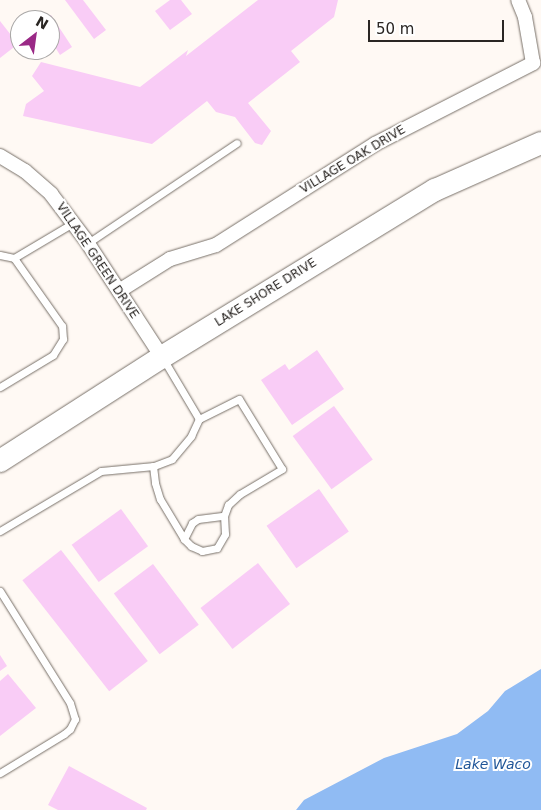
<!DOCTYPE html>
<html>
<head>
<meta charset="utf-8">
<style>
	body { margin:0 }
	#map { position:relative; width:541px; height:810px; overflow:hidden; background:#fff9f4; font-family:"DejaVu Sans",sans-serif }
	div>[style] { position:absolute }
	.water>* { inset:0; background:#90bbf3 }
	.building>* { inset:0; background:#f9ccf6; transform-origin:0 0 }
	.roads { filter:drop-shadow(0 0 1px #787068) drop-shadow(0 0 1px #787068) }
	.service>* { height:7px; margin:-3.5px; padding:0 3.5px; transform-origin:3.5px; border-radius:3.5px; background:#fff }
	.minor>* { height:14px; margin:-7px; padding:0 7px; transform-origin:7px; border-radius:7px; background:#fff }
	.primary>* { height:22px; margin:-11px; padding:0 11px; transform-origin:11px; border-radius:11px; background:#fff }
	span { translate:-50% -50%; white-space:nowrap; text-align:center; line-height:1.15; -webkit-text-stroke:4px #fff; paint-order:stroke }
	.street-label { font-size:12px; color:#2a2623 }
	.water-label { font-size:14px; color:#1f5598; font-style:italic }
	.north { position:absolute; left:10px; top:10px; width:50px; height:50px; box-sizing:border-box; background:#fff; border:1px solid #aaa8a7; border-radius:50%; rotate:30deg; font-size:14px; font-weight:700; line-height:20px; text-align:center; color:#2a2623 }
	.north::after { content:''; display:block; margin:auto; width:18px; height:22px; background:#9a2986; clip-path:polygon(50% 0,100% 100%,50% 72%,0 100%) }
	.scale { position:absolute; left:368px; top:20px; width:136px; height:22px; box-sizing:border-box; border:2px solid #2a2623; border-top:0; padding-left:6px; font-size:15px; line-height:18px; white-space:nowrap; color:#2a2623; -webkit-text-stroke:4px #fff; paint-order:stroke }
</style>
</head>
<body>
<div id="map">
	<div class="water">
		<i style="clip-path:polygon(541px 669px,541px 810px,296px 810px,304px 800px,384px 758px,457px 734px,488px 711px,505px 691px)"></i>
	</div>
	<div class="building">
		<i style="clip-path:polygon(65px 0,83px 0,106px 30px,94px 39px)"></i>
		<i style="clip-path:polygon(170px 0,181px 0,192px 14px,170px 30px,155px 11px)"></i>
		<i style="clip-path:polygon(258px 0,338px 0,334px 17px,291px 51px,300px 62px,248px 103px,271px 131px,262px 145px,255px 143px,235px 117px,216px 112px,207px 101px,152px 144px,23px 116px,26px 104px,44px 91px,32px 76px,41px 62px,140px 87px,188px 50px,186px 56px)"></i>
		<i style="clip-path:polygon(51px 15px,72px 47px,60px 55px,50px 39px,50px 20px,42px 20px)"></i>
		<i style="clip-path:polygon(0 21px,18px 44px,0 58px)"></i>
		<i style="clip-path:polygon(317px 350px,344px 389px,292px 425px,261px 380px,285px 364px,289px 370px)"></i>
		<i style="left:334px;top:406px;width:66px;height:51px;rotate:54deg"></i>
		<i style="left:319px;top:489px;width:52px;height:64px;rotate:55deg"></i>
		<i style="left:121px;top:509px;width:46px;height:61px;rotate:54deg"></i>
		<i style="left:61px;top:550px;width:141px;height:49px;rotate:52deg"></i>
		<i style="left:258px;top:563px;width:52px;height:73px;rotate:52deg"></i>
		<i style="left:153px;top:564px;width:76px;height:49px;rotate:53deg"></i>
		<i style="clip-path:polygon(0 655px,7px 666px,0 671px)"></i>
		<i style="clip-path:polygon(8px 674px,36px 708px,0 736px,0 681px)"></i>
		<i style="clip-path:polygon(69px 766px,147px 808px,146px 810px,58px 810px,48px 805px)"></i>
	</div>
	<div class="roads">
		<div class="service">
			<i style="left:88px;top:243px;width:179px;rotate:-33.9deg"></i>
			<i style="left:0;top:255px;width:14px;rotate:12deg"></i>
			<i style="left:14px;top:258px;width:69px;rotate:-30.7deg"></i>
			<i style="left:0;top:387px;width:62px;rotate:-31.1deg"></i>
			<i style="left:53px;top:355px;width:19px;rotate:-58deg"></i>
			<i style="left:63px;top:339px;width:13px;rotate:-94deg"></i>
			<i style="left:62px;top:326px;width:83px;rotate:-125.2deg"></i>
			<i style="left:153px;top:466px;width:17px;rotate:83deg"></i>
			<i style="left:155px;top:483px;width:17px;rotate:73deg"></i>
			<i style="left:160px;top:499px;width:47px;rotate:59deg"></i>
			<i style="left:184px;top:539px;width:10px;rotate:45deg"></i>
			<i style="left:191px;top:546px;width:12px;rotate:24deg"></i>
			<i style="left:202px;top:551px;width:15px;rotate:-11deg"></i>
			<i style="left:217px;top:548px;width:16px;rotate:-60deg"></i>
			<i style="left:225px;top:534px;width:18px;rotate:-93deg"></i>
			<i style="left:224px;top:516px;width:12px;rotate:-70deg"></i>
			<i style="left:228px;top:505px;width:16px;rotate:-43deg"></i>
			<i style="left:240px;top:494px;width:49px;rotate:-30.8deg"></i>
			<i style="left:282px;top:469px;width:82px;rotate:-121.6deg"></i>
			<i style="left:239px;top:399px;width:45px;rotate:153.4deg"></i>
			<i style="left:0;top:531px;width:117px;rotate:-30.7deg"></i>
			<i style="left:101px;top:471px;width:53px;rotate:-5.4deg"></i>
			<i style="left:154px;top:466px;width:19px;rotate:-21deg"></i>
			<i style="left:172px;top:459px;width:30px;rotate:-50deg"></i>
			<i style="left:191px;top:436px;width:19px;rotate:-65deg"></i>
			<i style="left:199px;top:419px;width:69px;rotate:-120.7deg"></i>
			<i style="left:184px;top:539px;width:18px;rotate:-63deg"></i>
			<i style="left:192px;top:523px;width:7px;rotate:-34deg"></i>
			<i style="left:198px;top:519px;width:26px;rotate:-7deg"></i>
			<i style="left:0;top:591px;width:132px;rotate:58deg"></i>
			<i style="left:70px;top:703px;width:17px;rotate:73deg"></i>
			<i style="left:75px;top:719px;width:11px;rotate:117deg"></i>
			<i style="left:70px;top:729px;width:8px;rotate:140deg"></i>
			<i style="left:64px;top:734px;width:75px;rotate:148.6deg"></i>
		</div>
		<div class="minor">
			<i style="left:0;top:156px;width:29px;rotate:31deg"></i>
			<i style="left:25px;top:171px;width:35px;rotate:41deg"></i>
			<i style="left:51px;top:194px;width:56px;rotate:52.9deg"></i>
			<i style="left:85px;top:239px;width:141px;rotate:56.9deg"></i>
			<i style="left:119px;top:291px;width:60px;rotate:-32.1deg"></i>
			<i style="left:170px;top:259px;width:48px;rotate:-16.9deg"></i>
			<i style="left:216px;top:245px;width:188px;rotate:-32.4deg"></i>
			<i style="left:375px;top:144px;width:178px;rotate:-27.1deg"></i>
			<i style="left:533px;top:63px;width:47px;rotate:-99.9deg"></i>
			<i style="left:525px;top:17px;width:18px;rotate:-112deg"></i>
		</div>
		<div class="primary">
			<i style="left:0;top:461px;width:193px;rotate:-32.7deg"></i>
			<i style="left:162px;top:357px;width:320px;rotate:-31.5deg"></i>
			<i style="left:435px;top:190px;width:116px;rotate:-23.9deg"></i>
		</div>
	</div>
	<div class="street-label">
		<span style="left:353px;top:160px;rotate:-31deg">VILLAGE OAK DRIVE</span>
		<span style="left:97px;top:261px;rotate:56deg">VILLAGE GREEN DRIVE</span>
		<span style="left:266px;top:293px;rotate:-32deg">LAKE SHORE DRIVE</span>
	</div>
	<div class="water-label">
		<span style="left:493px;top:764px">Lake Waco</span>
	</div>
	<div class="north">N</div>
	<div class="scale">50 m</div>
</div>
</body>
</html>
